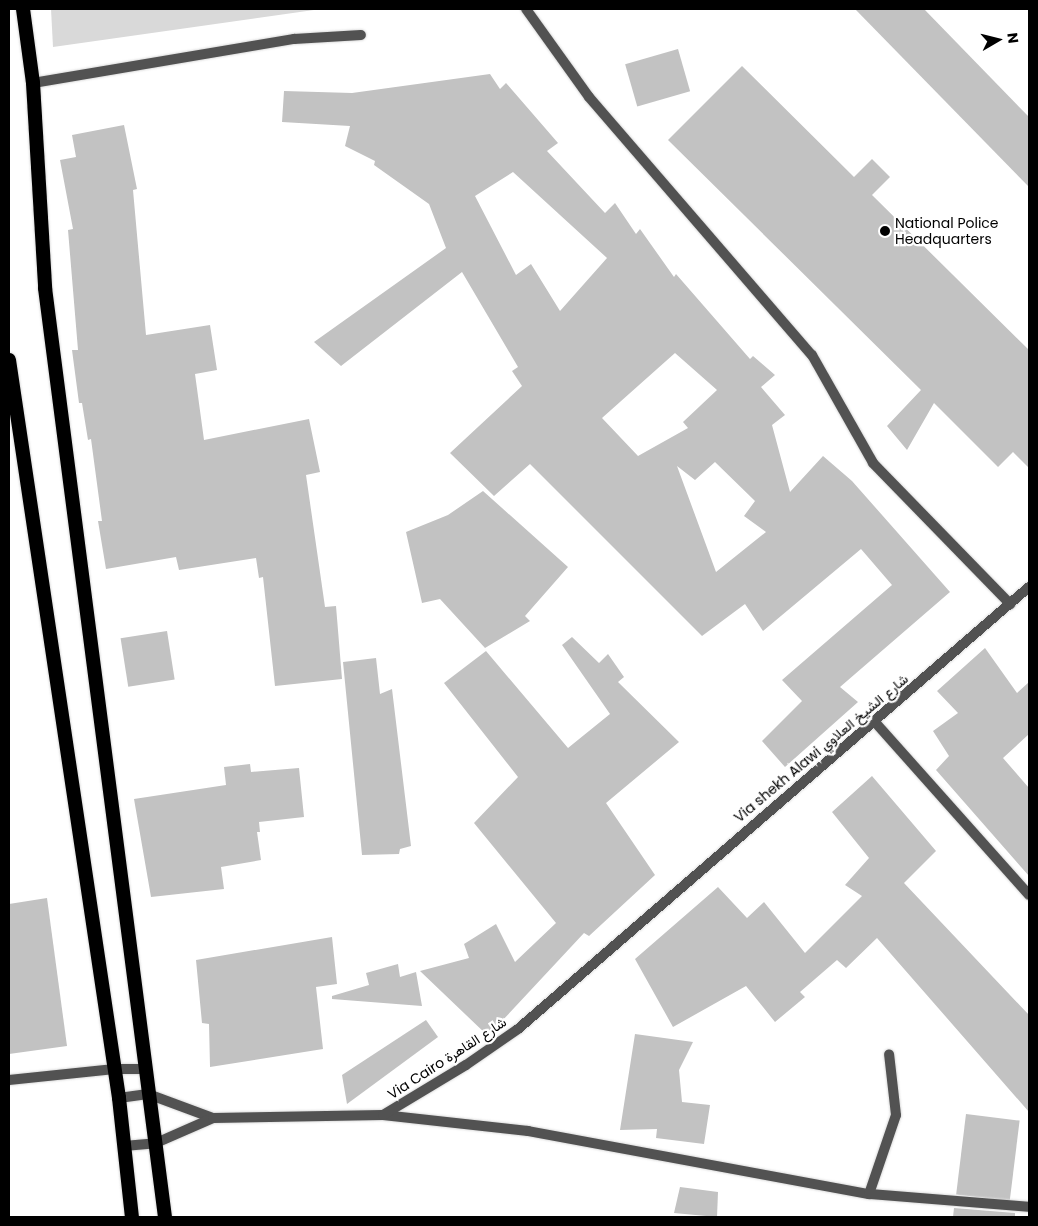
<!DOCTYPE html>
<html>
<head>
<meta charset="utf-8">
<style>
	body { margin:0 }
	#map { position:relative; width:1038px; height:1226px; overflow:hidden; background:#fff; font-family:Poppins,Vazirmatn,sans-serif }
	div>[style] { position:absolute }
	.green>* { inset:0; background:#d9d9d9 }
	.building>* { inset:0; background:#c2c2c2; transform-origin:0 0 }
	.roads { filter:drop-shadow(0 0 1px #dbdbdb) drop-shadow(0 0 1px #dbdbdb) }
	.service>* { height:10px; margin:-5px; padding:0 5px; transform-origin:5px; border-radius:5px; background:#525252 }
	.minor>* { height:10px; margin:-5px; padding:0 5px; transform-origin:5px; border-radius:5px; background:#525252 }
	.tertiary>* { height:10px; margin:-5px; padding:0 5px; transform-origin:5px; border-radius:5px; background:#525252 }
	.trunk>* { height:14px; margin:-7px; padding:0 7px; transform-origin:7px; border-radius:7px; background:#000 }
	.dots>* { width:14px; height:14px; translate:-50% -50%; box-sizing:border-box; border:2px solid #fff; border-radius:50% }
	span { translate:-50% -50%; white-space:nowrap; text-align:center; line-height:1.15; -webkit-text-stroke:4.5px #fff; paint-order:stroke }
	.poi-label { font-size:14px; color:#000 }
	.left { translate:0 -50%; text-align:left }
	.street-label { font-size:14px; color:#000 }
	.frame { position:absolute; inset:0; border:10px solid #000; pointer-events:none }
	.north { position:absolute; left:973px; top:15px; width:50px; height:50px; -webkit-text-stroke:4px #fff; paint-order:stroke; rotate:82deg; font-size:14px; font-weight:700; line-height:20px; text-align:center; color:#000 }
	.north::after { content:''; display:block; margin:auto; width:18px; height:22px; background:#000; clip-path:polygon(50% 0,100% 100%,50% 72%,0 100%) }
</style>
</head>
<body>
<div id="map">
	<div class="green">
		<i style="clip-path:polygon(51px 9px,321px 9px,53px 47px)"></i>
	</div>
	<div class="building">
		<i style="clip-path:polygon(855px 9px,924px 9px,1029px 117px,1029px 187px)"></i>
		<i style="left:678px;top:49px;width:44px;height:55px;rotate:74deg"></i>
		<i style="clip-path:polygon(742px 66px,854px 177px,872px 159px,890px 177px,872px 195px,1029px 350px,1029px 468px,1013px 452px,998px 467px,934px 403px,907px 450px,887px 426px,921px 390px,668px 140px)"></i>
		<i style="clip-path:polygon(evenodd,490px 74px,500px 89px,506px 83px,558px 143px,547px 151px,605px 213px,615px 203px,636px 234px,640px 229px,674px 277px,676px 274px,750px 359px,753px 356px,775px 375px,761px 387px,785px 415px,772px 425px,790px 492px,823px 456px,852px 481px,950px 592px,840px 687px,858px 702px,785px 767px,762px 741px,802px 701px,782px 680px,892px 585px,861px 549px,763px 631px,745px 604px,702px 636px,530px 464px,494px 496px,450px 453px,522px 386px,512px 371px,518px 367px,462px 272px,341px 366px,314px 342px,446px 248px,429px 204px,374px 165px,375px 161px,345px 146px,350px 126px,282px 122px,284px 91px,352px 93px,490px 74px,513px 172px,607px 258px,560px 311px,531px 264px,516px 275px,475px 196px,513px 172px,490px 74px,675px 353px,717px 390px,683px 422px,688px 428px,638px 456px,602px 418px,675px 353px,490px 74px,715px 462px,755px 501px,744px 516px,766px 532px,716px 572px,677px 466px,695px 480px,715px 462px)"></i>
		<i style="clip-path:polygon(124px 125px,137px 189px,133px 190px,146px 335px,210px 325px,217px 370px,195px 374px,204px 440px,309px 419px,320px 472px,306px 475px,325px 607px,336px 606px,342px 679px,275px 686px,263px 577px,259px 578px,256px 558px,179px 570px,176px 557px,106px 569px,98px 521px,102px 521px,91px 439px,88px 440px,82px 403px,79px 403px,72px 350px,78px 350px,68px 230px,73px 229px,60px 160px,76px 157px,72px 135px)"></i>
		<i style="clip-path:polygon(483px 491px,568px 567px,525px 616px,530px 621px,485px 648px,440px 599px,422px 603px,406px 532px,448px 515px)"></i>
		<i style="left:167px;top:631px;width:49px;height:47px;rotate:81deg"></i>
		<i style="clip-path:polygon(572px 637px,599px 663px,608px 654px,624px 677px,618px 682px,679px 742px,606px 803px,655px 875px,589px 936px,584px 933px,488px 1036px,420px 971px,469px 958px,464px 944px,496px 924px,515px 962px,556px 923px,474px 823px,518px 777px,444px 683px,486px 651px,568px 748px,610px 714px,562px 645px)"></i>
		<i style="clip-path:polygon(985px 648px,1017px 693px,1029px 682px,1029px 734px,1003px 758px,1029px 788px,1029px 876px,936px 770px,949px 756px,933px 731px,958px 713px,937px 691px)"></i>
		<i style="clip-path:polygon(376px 658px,380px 694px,392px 689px,411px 846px,400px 849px,399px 854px,362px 855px,343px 662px)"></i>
		<i style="clip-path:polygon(250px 764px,251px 772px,299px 768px,304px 817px,259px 822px,260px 832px,257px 832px,261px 860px,221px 867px,224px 889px,151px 897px,134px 799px,226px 785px,224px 767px)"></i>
		<i style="clip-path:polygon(872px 776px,936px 851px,904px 883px,1029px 1015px,1029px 1112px,877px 938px,846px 968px,837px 960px,800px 992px,805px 997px,775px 1022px,746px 986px,673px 1027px,635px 959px,718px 887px,747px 918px,764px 902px,805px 953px,862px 896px,845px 885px,869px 858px,832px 812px)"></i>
		<i style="clip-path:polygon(47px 898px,67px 1046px,9px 1054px,9px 904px)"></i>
		<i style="clip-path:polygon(332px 937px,337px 984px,316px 987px,323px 1049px,210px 1067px,209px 1024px,202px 1023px,196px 960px)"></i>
		<i style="clip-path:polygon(398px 964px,400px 977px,416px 972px,422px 1006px,332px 999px,332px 996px,369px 985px,366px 973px)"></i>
		<i style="clip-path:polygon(426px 1020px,438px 1037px,347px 1104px,342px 1075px)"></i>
		<i style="clip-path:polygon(635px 1034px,693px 1042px,679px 1070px,682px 1102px,710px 1105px,704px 1144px,656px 1138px,657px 1129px,620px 1130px)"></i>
		<i style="left:966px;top:1114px;width:54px;height:81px;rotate:7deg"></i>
		<i style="clip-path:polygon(680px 1187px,718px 1192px,717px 1217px,674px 1213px)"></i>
		<i style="clip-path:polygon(954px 1208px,1015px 1213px,1015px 1217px,953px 1217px)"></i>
	</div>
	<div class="roads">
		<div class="service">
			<i style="left:526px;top:9px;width:108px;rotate:54.4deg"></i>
			<i style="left:589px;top:97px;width:341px;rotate:49.2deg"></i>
			<i style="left:812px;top:355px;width:124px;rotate:60.5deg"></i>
			<i style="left:873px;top:463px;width:197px;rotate:45.8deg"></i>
			<i style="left:869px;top:1194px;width:83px;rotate:-71.1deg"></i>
			<i style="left:896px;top:1115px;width:61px;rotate:-96.5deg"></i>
		</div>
		<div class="minor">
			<i style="left:33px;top:83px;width:265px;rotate:-9.6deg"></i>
			<i style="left:294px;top:39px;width:67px;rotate:-3.4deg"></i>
			<i style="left:874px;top:721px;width:233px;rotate:48.3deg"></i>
			<i style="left:119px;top:1098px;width:29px;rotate:-8deg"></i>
			<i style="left:148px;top:1094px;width:69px;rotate:20.3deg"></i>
			<i style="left:383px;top:1115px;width:146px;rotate:6.3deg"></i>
			<i style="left:528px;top:1131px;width:347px;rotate:10.5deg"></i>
			<i style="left:869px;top:1194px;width:161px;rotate:4.6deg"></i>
			<i style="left:124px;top:1146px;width:32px;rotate:-5deg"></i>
			<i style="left:156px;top:1143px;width:62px;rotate:-23.7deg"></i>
			<i style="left:213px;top:1118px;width:170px;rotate:-1deg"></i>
			<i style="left:383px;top:1115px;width:97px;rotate:-31.1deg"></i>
			<i style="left:466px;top:1065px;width:63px;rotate:-34.7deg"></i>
			<i style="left:518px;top:1029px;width:676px;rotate:-40.86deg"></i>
		</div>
		<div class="tertiary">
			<i style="left:9px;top:1080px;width:106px;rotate:-6deg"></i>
			<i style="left:114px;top:1069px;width:32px"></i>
		</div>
		<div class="trunk">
			<i style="left:23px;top:9px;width:75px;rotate:82.3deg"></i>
			<i style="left:33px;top:83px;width:205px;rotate:86.6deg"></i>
			<i style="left:45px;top:288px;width:937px;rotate:82.64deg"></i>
			<i style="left:9px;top:360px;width:746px;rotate:81.52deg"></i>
			<i style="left:119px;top:1098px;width:120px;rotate:83.8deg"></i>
		</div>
	</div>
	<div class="dots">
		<i style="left:885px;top:231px;background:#000"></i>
	</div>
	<div class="poi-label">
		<span class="left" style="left:895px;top:231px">National Police<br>Headquarters</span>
	</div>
	<div class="street-label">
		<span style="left:821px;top:748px;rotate:-40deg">Via shekh Alawi شارع الشيخ العلاوي</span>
		<span style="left:447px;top:1058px;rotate:-33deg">Via Cairo شارع القاهرة</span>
	</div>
	<div class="frame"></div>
	<div class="north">N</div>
</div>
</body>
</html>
